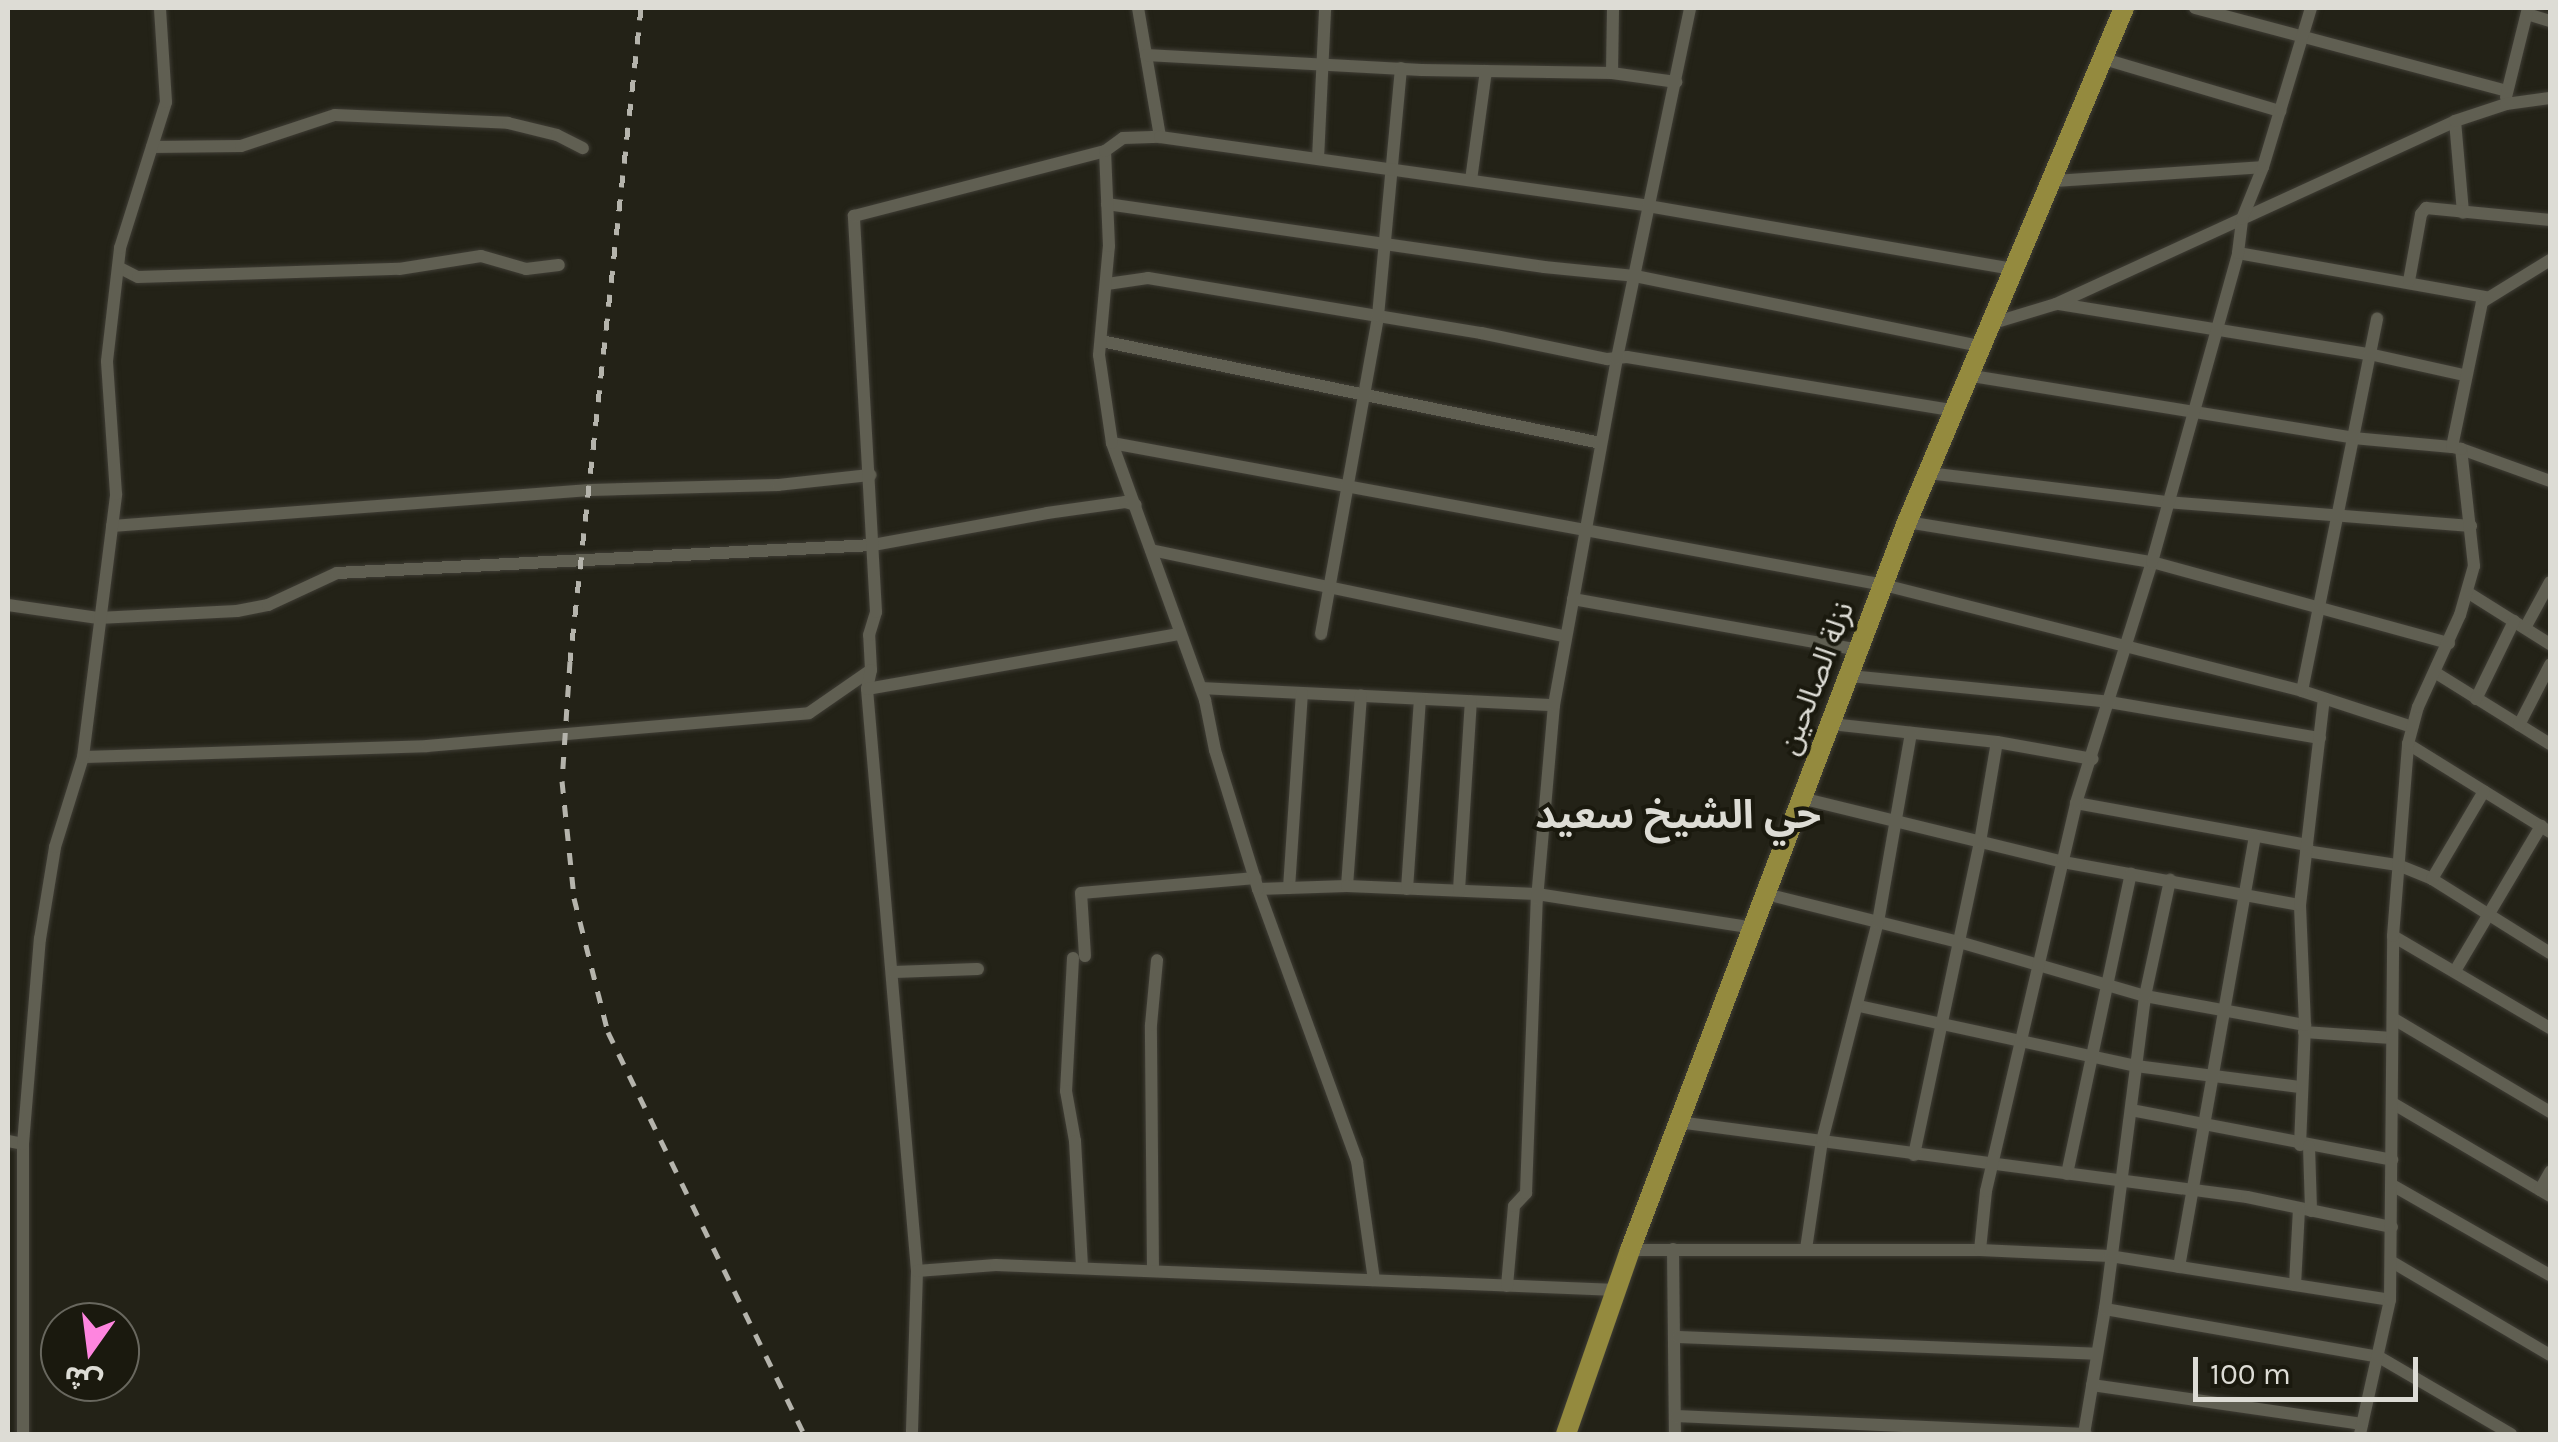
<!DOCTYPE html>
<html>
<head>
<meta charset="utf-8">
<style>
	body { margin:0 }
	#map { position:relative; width:2558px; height:1442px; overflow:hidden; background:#232217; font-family:Karla,"Noto Sans Arabic",sans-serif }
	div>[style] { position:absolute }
	.roads { filter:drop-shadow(0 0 2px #3f3d35) drop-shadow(0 0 2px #3f3d35) }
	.street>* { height:12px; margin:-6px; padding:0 6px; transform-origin:6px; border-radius:6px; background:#605f52 }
	.primary>* { height:20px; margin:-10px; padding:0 10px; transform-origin:10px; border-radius:10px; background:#948a3e }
	.rail>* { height:5px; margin-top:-2.5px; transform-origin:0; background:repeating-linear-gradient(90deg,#b5b4ac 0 12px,transparent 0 24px) }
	span { translate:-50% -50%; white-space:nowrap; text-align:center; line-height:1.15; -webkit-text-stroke:8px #1a190e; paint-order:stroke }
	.street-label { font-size:30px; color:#dddcd5 }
	.district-label { font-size:40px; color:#dddcd5; font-weight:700 }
	.frame { position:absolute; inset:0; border:10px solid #dddcd5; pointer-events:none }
	.north { position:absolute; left:40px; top:1302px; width:100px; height:100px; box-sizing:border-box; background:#1a190e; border:2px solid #68675e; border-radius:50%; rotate:194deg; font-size:28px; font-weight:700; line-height:40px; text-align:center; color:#dddcd5 }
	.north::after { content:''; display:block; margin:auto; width:35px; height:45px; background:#fe85df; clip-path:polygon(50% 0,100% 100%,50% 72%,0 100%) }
	.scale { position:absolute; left:2193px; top:1357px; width:225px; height:45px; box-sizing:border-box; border:5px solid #dddcd5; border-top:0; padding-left:12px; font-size:30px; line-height:35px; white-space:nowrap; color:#dddcd5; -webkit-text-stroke:8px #1a190e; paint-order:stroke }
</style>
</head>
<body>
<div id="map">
	<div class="roads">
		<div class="street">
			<i style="left:1138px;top:8px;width:131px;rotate:80.3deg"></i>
			<i style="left:2195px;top:8px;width:322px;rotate:14.9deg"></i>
			<i style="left:2527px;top:14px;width:24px;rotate:17deg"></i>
			<i style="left:1146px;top:55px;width:276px;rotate:3.1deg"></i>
			<i style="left:1422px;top:70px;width:190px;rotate:0.9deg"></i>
			<i style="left:1612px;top:73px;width:65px;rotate:8deg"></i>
			<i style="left:2104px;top:59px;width:184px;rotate:16.5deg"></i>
			<i style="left:1612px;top:73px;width:65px;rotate:-89.1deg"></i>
			<i style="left:2506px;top:97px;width:92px;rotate:-76.1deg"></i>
			<i style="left:2455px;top:121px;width:92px;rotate:85deg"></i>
			<i style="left:152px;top:147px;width:89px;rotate:-0.6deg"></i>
			<i style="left:241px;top:146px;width:99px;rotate:-18.3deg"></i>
			<i style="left:335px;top:115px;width:173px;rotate:2.6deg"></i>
			<i style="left:508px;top:123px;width:50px;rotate:13.8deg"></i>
			<i style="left:557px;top:135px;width:29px;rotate:27deg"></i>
			<i style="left:1318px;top:159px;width:151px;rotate:-87.3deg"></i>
			<i style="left:1471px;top:180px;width:110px;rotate:-82.2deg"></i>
			<i style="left:2053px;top:181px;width:210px;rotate:-3.8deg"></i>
			<i style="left:1107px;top:204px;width:442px;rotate:8.2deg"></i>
			<i style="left:1544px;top:267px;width:91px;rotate:5.6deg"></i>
			<i style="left:1635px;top:276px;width:351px;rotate:11.5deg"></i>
			<i style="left:2238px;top:253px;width:252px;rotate:10.1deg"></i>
			<i style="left:118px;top:267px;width:22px;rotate:27deg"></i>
			<i style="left:138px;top:277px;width:261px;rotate:-1.8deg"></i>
			<i style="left:399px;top:269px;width:83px;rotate:-9deg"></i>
			<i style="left:481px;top:256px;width:47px;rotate:16.1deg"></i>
			<i style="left:526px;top:269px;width:33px;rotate:-7deg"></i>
			<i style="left:2409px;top:281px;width:68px;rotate:-79.8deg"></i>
			<i style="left:2421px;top:214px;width:8px;rotate:-50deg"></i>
			<i style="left:2426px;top:208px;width:125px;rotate:5.5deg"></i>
			<i style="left:1107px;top:284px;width:41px;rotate:-8.3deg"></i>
			<i style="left:1148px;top:278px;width:338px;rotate:9.4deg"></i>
			<i style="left:1481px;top:333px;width:129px;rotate:11.7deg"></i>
			<i style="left:1607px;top:359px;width:20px;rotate:-6deg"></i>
			<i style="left:1627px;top:357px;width:328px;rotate:9.3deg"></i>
			<i style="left:2059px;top:304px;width:314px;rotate:9.2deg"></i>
			<i style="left:2369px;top:354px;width:97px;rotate:12.5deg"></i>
			<i style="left:1990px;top:324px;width:69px;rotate:-16.9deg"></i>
			<i style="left:2056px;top:304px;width:439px;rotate:-24.6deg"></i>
			<i style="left:2455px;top:121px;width:54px;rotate:-18.4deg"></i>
			<i style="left:2506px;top:104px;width:44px;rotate:-7.8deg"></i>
			<i style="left:1101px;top:341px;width:510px;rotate:11.53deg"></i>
			<i style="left:1966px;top:375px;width:392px;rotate:9.2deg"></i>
			<i style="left:2353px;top:438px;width:99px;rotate:5.2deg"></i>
			<i style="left:1112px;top:443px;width:785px;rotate:10.42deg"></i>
			<i style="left:1884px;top:585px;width:431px;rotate:14.2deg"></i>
			<i style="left:2302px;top:691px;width:116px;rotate:18.1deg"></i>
			<i style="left:2461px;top:449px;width:95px;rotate:19.8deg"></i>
			<i style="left:1928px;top:473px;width:240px;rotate:6.9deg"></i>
			<i style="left:2166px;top:502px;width:306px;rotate:4.5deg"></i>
			<i style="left:1907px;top:522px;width:248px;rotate:9.3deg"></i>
			<i style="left:2152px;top:562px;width:308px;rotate:15.3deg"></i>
			<i style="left:112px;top:526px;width:479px;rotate:-4.3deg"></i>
			<i style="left:590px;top:490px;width:188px;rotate:-1.5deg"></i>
			<i style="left:778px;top:485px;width:93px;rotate:-6.2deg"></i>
			<i style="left:1151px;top:550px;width:424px;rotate:11.8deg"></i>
			<i style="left:2467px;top:592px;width:98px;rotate:32.1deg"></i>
			<i style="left:1573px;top:599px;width:291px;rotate:10.1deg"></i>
			<i style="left:8px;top:605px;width:91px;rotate:8.2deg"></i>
			<i style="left:98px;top:618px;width:139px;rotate:-2.9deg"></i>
			<i style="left:237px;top:611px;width:32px;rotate:-11deg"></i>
			<i style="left:268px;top:605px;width:76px;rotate:-24.9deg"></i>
			<i style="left:337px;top:573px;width:537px;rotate:-2.99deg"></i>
			<i style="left:873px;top:545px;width:177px;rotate:-10.4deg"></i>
			<i style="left:1047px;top:513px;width:79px;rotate:-8deg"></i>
			<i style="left:1125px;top:502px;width:11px;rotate:15deg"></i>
			<i style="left:2525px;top:628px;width:52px;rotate:-61.5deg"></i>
			<i style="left:1321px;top:634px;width:323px;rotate:-79.8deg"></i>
			<i style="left:1378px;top:316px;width:249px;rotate:-84.7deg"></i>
			<i style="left:871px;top:670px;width:35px;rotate:-93deg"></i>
			<i style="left:869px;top:635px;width:24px;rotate:-73deg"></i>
			<i style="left:876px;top:612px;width:397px;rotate:-93.2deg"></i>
			<i style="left:854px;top:216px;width:259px;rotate:-14.5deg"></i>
			<i style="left:2436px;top:673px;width:134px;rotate:31.9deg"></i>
			<i style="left:1850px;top:676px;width:260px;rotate:5.7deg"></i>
			<i style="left:2109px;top:702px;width:214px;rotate:9.7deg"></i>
			<i style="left:1201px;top:688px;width:353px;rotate:2.8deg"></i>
			<i style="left:867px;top:689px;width:584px;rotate:85.09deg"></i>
			<i style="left:917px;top:1271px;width:163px;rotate:91.8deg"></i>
			<i style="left:2302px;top:691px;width:380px;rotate:-78.6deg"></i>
			<i style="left:2476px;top:699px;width:87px;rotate:-64deg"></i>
			<i style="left:1831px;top:724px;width:167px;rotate:6.2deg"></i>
			<i style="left:1997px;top:742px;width:97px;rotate:10.1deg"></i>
			<i style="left:2519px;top:725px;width:68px;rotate:-62.7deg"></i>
			<i style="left:2408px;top:744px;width:167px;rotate:31.8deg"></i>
			<i style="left:83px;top:757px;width:344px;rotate:-1.8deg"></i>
			<i style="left:427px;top:746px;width:383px;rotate:-4.9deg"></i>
			<i style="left:809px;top:713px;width:75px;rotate:-34.7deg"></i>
			<i style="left:871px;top:670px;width:19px;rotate:102deg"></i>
			<i style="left:867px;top:689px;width:318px;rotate:-10deg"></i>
			<i style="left:1801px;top:798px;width:270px;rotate:13.7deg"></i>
			<i style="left:2063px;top:862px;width:241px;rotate:10.3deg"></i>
			<i style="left:2076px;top:803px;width:235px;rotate:10.3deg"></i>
			<i style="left:2306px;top:851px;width:93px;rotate:8.7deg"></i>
			<i style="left:2398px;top:865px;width:37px;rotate:22deg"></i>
			<i style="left:2432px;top:879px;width:139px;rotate:32.1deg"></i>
			<i style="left:2432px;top:879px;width:102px;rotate:-59.4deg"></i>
			<i style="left:1347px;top:886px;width:191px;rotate:-85.8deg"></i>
			<i style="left:1289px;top:888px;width:195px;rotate:-86.2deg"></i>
			<i style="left:1258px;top:889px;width:89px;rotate:-1.9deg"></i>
			<i style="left:1347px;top:886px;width:190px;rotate:2.4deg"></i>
			<i style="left:1537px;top:894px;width:220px;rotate:8.9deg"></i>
			<i style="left:1407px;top:889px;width:190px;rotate:-86.1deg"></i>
			<i style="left:1459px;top:890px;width:189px;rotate:-86.4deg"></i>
			<i style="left:1766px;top:894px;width:199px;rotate:14deg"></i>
			<i style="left:1959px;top:942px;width:194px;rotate:16.2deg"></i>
			<i style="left:2145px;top:996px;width:163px;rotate:10.3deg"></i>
			<i style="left:2393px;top:936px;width:182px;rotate:30.4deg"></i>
			<i style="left:1085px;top:956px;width:63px;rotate:-93.6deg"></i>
			<i style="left:1081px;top:893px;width:175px;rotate:-4.9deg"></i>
			<i style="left:1073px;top:958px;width:133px;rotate:93deg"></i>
			<i style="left:1066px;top:1091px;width:51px;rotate:79.8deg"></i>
			<i style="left:1075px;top:1141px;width:127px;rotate:86.8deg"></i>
			<i style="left:2455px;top:971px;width:169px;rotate:-59.3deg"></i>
			<i style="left:893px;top:972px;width:85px;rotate:-2deg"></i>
			<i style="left:1859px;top:1006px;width:283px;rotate:12.2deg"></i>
			<i style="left:2136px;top:1066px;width:165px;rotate:7.3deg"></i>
			<i style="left:2394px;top:1019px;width:182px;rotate:30.8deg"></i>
			<i style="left:2304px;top:1032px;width:88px;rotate:3.9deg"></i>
			<i style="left:2394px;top:1104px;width:181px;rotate:30.5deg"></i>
			<i style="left:2131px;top:1110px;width:266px;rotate:10.8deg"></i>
			<i style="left:1678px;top:1122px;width:574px;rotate:7.51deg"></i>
			<i style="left:2247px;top:1197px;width:148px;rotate:11.7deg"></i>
			<i style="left:8px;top:1141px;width:15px;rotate:11deg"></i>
			<i style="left:2300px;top:1145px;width:120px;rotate:-87.6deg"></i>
			<i style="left:2305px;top:1025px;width:120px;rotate:-92.4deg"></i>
			<i style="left:2300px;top:905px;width:207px;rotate:-83.4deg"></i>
			<i style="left:2309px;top:1146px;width:65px;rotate:88.2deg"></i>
			<i style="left:1914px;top:1155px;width:320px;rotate:-78.1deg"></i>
			<i style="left:1980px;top:842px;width:101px;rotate:-80.4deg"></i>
			<i style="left:2067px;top:1174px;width:307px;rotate:-78deg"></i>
			<i style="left:2392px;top:1185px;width:182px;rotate:29.7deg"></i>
			<i style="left:2540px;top:1190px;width:21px;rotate:-61deg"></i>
			<i style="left:1673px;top:1249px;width:185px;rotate:89.4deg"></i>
			<i style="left:1806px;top:1249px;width:109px;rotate:-81.6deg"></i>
			<i style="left:1822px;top:1141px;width:226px;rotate:-75.7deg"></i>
			<i style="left:1878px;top:922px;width:192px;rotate:-80.1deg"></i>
			<i style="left:1630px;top:1250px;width:350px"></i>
			<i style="left:1980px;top:1250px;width:130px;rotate:2.6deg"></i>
			<i style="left:2110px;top:1256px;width:283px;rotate:8.9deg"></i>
			<i style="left:1980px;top:1250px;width:59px;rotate:-84.2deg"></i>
			<i style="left:1986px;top:1191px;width:398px;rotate:-76.9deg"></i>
			<i style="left:2076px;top:803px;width:253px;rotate:-72.5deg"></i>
			<i style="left:2152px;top:562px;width:321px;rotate:-74.4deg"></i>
			<i style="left:2238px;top:253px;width:34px;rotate:-83deg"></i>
			<i style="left:2242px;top:219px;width:56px;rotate:-68deg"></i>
			<i style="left:2263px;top:167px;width:166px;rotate:-73.2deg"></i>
			<i style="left:2392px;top:1262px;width:183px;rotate:30.5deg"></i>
			<i style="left:2179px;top:1267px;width:438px;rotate:-80deg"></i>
			<i style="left:1153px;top:1270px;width:245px;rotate:-90.5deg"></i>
			<i style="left:1151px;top:1025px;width:65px;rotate:-84.7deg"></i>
			<i style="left:917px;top:1271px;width:79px;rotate:-4.3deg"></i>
			<i style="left:996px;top:1265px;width:621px;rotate:2.31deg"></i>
			<i style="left:1374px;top:1280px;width:120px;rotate:-98.1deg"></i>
			<i style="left:1357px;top:1161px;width:289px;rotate:-110deg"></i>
			<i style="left:1258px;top:889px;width:145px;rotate:-107.2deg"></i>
			<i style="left:1215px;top:750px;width:51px;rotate:-101.3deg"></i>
			<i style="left:1205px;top:700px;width:273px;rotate:-109.9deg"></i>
			<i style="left:1112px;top:443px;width:89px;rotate:-98.4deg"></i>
			<i style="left:1099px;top:355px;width:109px;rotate:-84.8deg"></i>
			<i style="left:1109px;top:246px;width:95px;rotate:-92.4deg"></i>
			<i style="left:1105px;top:151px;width:22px;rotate:-36deg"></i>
			<i style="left:1123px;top:138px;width:37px;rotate:-2deg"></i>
			<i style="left:1160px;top:137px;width:493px;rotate:8deg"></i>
			<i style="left:1648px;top:206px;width:370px;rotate:9.8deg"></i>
			<i style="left:2295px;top:1285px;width:76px;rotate:-87deg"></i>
			<i style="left:1507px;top:1286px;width:80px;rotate:-85deg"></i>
			<i style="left:1514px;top:1206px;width:18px;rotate:-47deg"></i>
			<i style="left:1526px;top:1193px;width:294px;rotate:-87.9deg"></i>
			<i style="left:1537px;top:899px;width:195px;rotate:-85deg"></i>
			<i style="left:1554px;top:705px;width:353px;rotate:-79.7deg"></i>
			<i style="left:1617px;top:358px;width:358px;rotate:-78.2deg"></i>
			<i style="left:2105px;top:1309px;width:278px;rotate:9.9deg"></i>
			<i style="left:2379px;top:1357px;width:153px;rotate:30.3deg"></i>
			<i style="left:1678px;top:1337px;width:419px;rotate:2.3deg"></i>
			<i style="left:2092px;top:1385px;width:273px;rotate:8.2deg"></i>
			<i style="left:1676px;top:1416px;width:410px;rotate:2.5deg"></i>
			<i style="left:23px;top:1434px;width:290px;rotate:-90deg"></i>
			<i style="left:23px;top:1144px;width:206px;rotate:-85.3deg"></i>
			<i style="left:40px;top:939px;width:93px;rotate:-80.7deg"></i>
			<i style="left:55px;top:847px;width:94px;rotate:-72.7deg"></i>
			<i style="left:83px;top:757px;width:265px;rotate:-82.8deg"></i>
			<i style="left:116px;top:494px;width:133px;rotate:-93.9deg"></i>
			<i style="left:107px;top:361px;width:114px;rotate:-83.4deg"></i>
			<i style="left:120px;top:248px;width:153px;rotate:-72.5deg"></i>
			<i style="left:166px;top:102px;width:94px;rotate:-93.7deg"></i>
			<i style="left:2084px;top:1434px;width:127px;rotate:-80.5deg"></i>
			<i style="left:2105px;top:1309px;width:316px;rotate:-82.7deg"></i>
			<i style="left:2145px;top:996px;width:119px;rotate:-77.8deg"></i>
			<i style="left:2360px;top:1434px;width:137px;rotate:-77.4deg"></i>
			<i style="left:2390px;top:1300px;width:364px;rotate:-89.5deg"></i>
			<i style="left:2393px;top:936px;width:193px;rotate:-85.5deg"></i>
			<i style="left:2408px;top:744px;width:38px;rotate:-75deg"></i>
			<i style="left:2418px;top:707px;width:101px;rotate:-65.5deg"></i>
			<i style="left:2460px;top:615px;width:51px;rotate:-74.1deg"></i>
			<i style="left:2474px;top:566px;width:118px;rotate:-96.3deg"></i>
			<i style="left:2461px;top:449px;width:9px;rotate:-167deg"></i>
			<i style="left:2452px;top:447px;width:148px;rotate:-78.3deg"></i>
			<i style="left:2482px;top:302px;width:80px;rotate:-31.7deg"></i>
		</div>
		<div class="primary">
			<i style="left:1566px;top:1434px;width:195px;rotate:-70.8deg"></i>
			<i style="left:1630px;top:1250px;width:779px;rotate:-69.17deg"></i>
			<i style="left:1907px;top:522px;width:558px;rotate:-67.11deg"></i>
		</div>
	</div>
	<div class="rail">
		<i style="left:641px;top:8px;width:657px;rotate:96.21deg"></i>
		<i style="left:570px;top:661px;width:120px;rotate:93.8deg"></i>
		<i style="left:562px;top:781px;width:118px;rotate:84.1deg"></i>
		<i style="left:574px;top:898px;width:138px;rotate:75.8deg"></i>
		<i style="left:608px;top:1032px;width:447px;rotate:64deg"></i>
	</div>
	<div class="street-label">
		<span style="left:1816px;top:678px;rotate:-69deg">نزلة الصالحين</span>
	</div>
	<div class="district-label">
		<span style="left:1678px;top:815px">حي الشيخ سعيد</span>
	</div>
	<div class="frame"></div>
	<div class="north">ش</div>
	<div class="scale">100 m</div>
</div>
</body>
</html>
